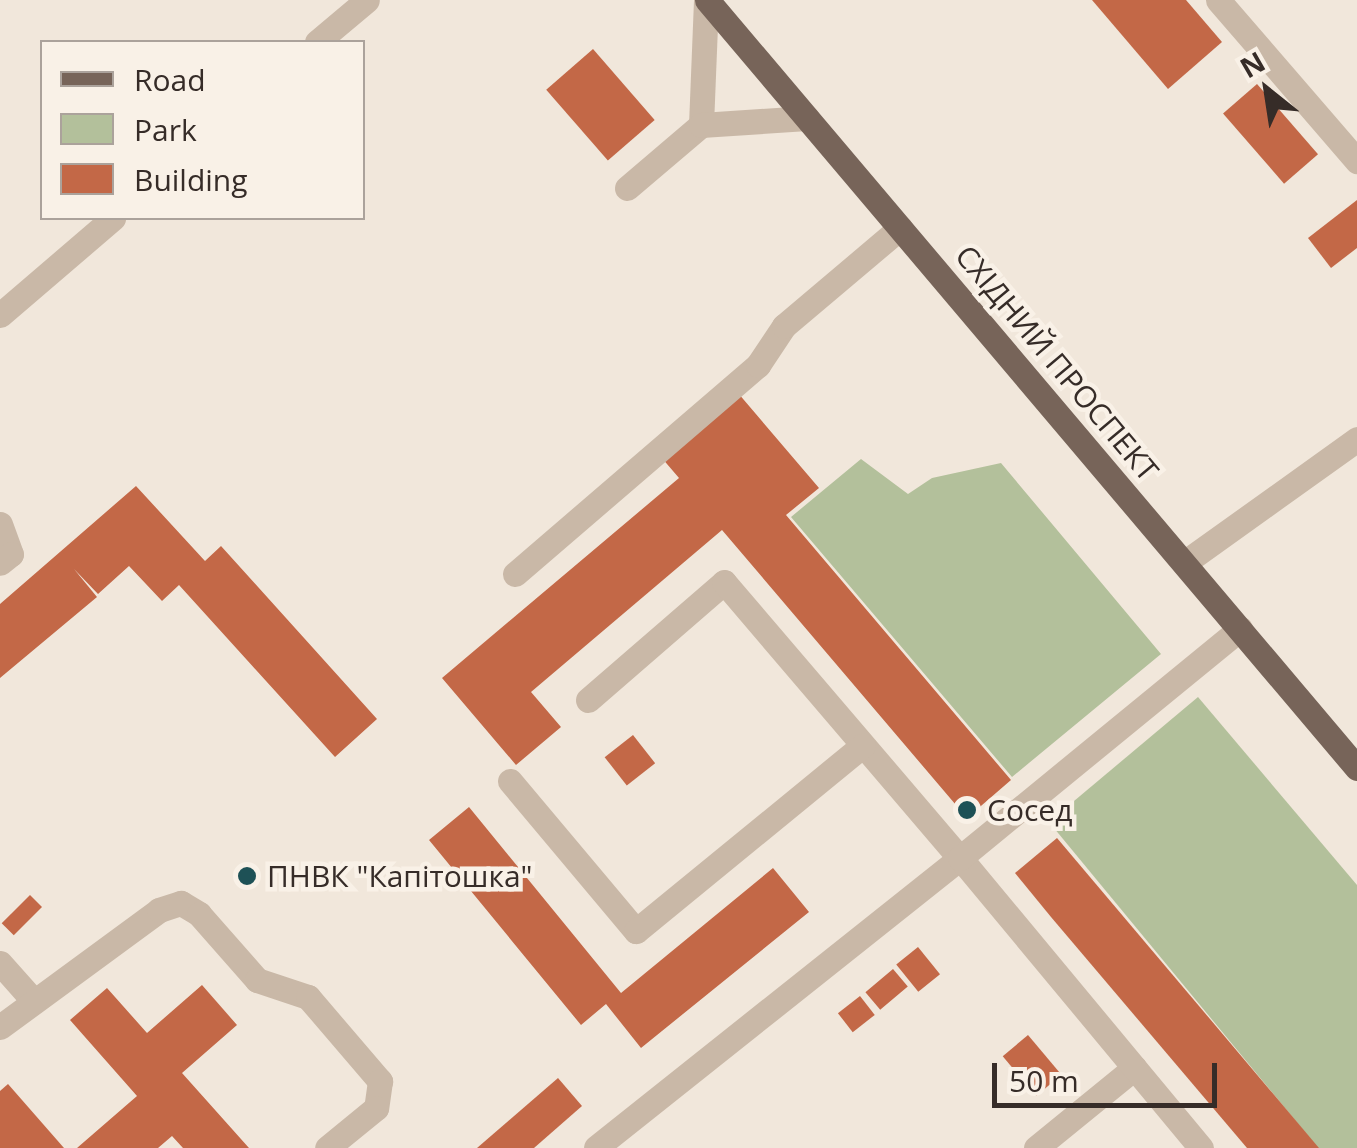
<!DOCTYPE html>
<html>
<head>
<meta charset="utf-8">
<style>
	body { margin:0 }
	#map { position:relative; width:1357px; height:1148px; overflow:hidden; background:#f1e7db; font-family:"Open Sans",sans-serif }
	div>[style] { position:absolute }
	.green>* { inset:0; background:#b3c09b }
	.building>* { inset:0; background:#c36847; transform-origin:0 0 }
	.minor>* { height:25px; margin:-12.5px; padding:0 12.5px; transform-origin:12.5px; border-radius:12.5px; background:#c9b8a7 }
	.major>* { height:25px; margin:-12.5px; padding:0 12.5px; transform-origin:12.5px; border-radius:12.5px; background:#776459 }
	.dots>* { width:28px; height:28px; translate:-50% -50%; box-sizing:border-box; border:5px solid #f9f1e7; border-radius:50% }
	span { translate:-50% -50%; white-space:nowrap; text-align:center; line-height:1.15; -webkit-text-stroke:9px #f9f1e7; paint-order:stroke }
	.street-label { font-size:30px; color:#362c28 }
	.poi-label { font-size:30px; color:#362c28 }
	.left { translate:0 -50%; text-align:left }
	.legend { position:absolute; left:40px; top:40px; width:325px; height:180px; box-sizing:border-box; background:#f9f1e7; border:2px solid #aba29b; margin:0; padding:12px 18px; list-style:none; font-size:30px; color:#362c28 }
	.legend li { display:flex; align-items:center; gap:20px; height:50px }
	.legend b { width:50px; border:2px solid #aba29b }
	.north { position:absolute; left:1217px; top:40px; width:100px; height:100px; -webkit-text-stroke:8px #f9f1e7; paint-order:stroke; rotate:330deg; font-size:28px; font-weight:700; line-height:40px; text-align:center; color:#362c28 }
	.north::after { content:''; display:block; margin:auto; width:35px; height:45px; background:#362c28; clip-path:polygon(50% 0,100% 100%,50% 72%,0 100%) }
	.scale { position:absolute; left:992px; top:1063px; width:225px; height:45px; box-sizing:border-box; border:5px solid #362c28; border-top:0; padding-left:12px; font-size:30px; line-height:35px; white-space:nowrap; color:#362c28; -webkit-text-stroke:8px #f9f1e7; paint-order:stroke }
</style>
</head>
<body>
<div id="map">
	<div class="green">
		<i style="clip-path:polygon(861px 459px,908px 494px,932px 478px,1001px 463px,1161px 654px,1012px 777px,791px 517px)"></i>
		<i style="clip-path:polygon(1198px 697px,1357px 885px,1357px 1148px,1318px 1148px,1049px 822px)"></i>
	</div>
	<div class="building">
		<i style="clip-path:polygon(1092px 0,1186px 0,1222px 42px,1168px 89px)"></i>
		<i style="left:593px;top:49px;width:94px;height:62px;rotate:49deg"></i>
		<i style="left:1257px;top:84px;width:93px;height:45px;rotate:49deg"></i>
		<i style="clip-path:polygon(1357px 200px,1357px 248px,1331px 268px,1308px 238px)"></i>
		<i style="clip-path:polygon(738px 393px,819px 488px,786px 515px,1011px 780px,967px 818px,722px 530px,531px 692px,561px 727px,516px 765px,442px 678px,679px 478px,661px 457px)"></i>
		<i style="clip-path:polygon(136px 486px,205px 561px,221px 546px,377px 719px,335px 757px,179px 585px,162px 601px,129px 566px,98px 594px,74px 569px,97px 597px,0 678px,0 604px)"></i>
		<i style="left:633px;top:735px;width:36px;height:36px;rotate:52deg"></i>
		<i style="clip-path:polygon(469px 807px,621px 993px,773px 868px,809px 912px,641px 1048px,606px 1004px,581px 1025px,429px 840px)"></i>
		<i style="clip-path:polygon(1057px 838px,1319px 1148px,1247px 1148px,1051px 917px,1015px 873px)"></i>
		<i style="left:30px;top:895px;width:17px;height:40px;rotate:45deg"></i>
		<i style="left:918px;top:947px;width:35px;height:28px;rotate:51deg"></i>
		<i style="left:893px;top:969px;width:23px;height:36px;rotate:50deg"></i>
		<i style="clip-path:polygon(202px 985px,237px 1025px,182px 1073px,249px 1148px,183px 1148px,172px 1136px,158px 1148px,77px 1148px,137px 1096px,70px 1020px,107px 988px,147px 1033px)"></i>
		<i style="left:860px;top:996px;width:24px;height:28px;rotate:52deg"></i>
		<i style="left:1028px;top:1035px;width:52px;height:33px;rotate:50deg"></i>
		<i style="clip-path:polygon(558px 1078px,582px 1106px,534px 1148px,477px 1148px)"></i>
		<i style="clip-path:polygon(8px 1084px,64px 1148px,0 1148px,0 1091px)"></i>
	</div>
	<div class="minor">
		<i style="left:1218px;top:0;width:213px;rotate:49.2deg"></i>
		<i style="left:317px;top:42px;width:65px;rotate:-40deg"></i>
		<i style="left:701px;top:125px;width:125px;rotate:-87.7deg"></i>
		<i style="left:627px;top:188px;width:97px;rotate:-40.4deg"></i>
		<i style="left:701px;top:125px;width:106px;rotate:-3.8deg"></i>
		<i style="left:0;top:315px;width:149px;rotate:-40.6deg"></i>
		<i style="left:0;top:524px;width:32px;rotate:70deg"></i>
		<i style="left:11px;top:554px;width:14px;rotate:141deg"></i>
		<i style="left:1184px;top:563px;width:213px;rotate:-35.6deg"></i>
		<i style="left:515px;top:574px;width:321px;rotate:-40.7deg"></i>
		<i style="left:758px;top:365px;width:47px;rotate:-56.3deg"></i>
		<i style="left:784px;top:326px;width:152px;rotate:-40.2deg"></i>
		<i style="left:588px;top:700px;width:180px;rotate:-40.9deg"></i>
		<i style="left:724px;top:582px;width:363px;rotate:49.5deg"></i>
		<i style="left:960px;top:858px;width:465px;rotate:141.5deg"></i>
		<i style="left:510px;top:781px;width:196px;rotate:50deg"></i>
		<i style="left:636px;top:931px;width:293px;rotate:-39.3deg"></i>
		<i style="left:0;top:963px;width:48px;rotate:48.4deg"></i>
		<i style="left:0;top:1027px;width:197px;rotate:-36.3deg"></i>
		<i style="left:159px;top:910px;width:23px;rotate:-18deg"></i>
		<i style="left:181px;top:903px;width:21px;rotate:31deg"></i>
		<i style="left:199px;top:914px;width:88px;rotate:48.7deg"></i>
		<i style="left:257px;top:980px;width:54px;rotate:18.4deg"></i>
		<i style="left:308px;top:997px;width:111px;rotate:49.4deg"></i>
		<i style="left:380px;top:1081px;width:27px;rotate:98deg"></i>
		<i style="left:376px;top:1108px;width:63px;rotate:140.8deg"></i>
		<i style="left:1036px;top:1148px;width:127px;rotate:-39.2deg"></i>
		<i style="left:1201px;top:1148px;width:377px;rotate:-129.7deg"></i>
		<i style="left:960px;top:858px;width:362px;rotate:-39.3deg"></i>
	</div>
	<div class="major">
		<i style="left:707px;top:0;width:1006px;rotate:49.76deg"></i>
	</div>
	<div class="dots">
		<i style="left:967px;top:810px;background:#1e5156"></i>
		<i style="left:247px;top:876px;background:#1e5156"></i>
	</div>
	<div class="street-label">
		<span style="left:1057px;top:363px;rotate:50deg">СХІДНИЙ ПРОСПЕКТ</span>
	</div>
	<div class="poi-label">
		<span class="left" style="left:987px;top:810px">Сосед</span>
		<span class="left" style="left:267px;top:876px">ПНВК "Капітошка"</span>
	</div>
	<ul class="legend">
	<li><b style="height:12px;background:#776459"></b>Road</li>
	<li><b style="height:28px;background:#b3c09b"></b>Park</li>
	<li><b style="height:28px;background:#c36847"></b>Building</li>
	</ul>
	<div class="north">N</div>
	<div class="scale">50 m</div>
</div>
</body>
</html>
